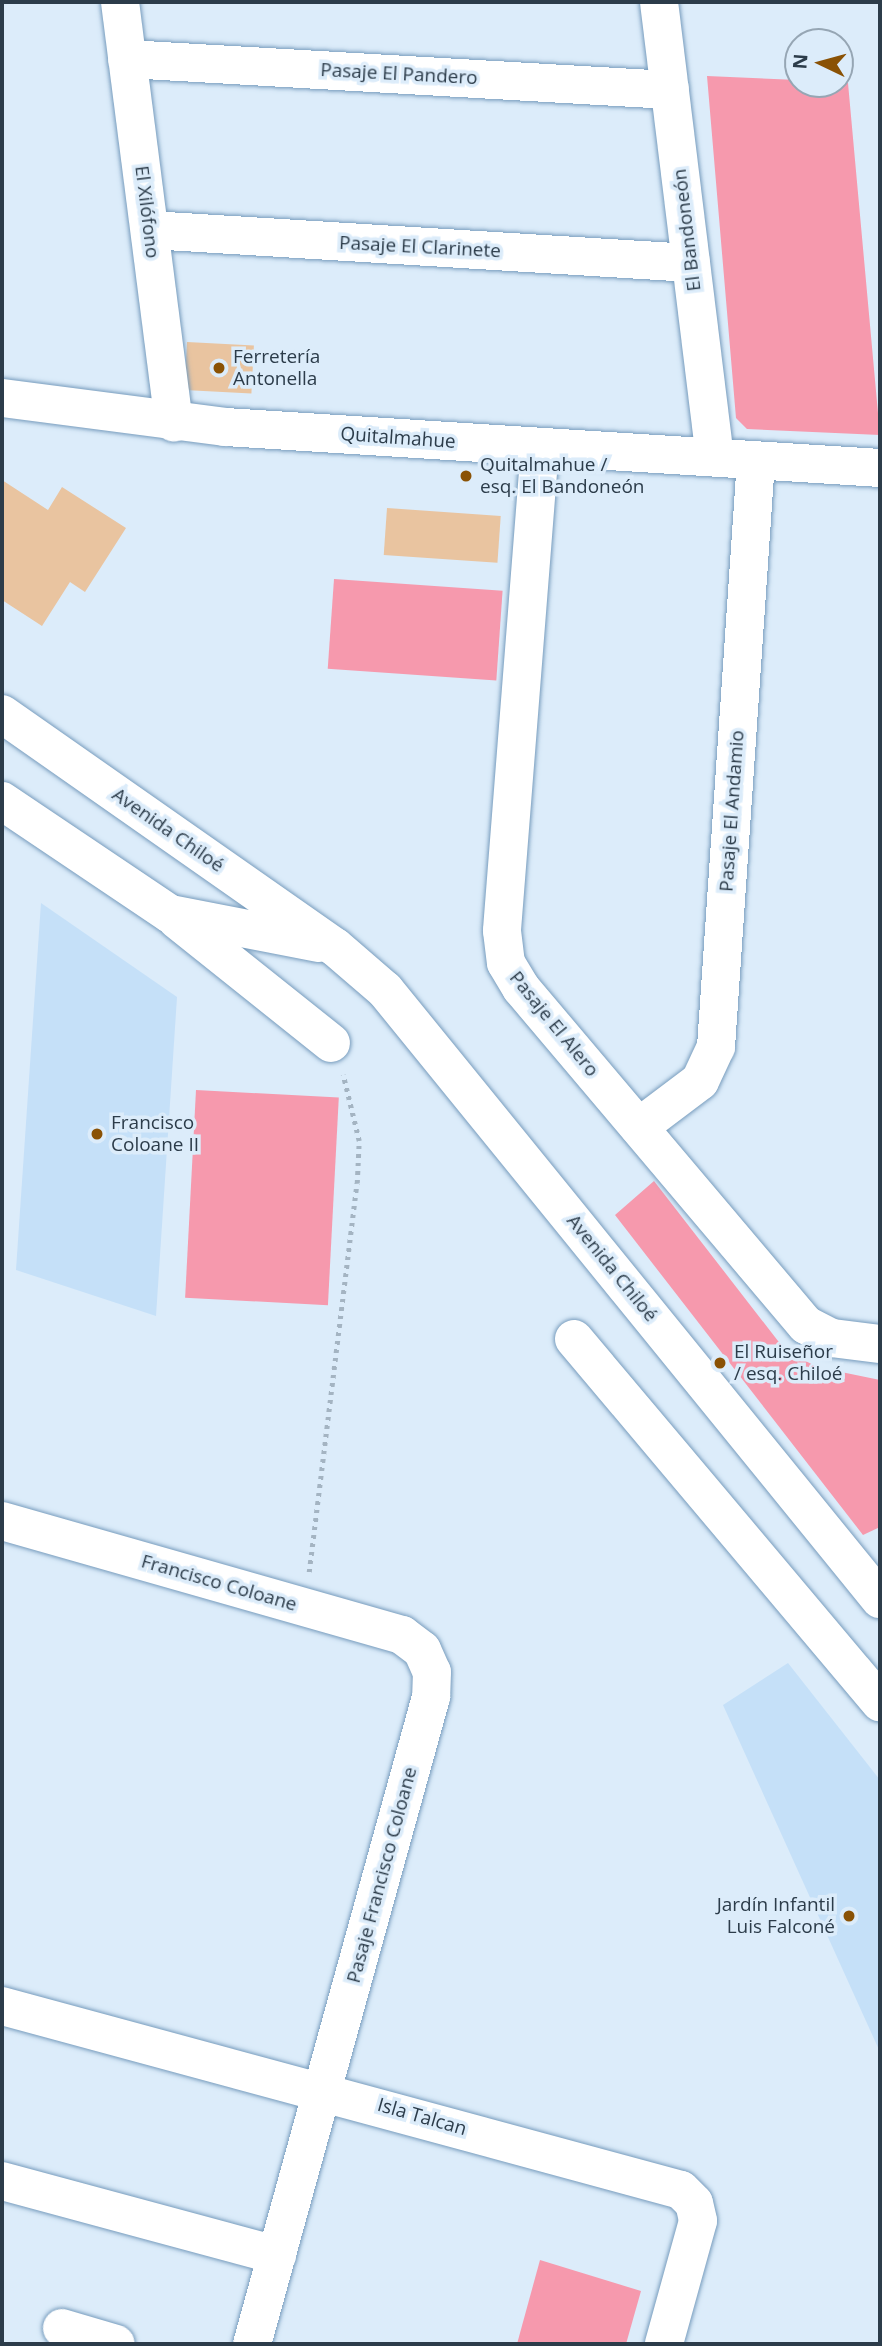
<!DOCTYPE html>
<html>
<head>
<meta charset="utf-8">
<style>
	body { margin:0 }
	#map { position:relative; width:882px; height:2346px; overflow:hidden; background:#dcecfa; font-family:"Open Sans",sans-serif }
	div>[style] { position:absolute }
	.built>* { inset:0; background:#c5e0f8 }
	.green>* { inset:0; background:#f699ad; transform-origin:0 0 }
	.building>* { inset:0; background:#e9c4a0; transform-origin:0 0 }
	.path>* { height:4.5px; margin-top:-2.25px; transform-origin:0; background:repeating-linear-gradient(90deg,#a4b4c2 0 3.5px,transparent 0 8.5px) }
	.roads { filter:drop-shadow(0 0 2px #779cbd) drop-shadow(0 0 2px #779cbd) }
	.minor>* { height:38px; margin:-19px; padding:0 19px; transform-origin:19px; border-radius:19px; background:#fff }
	.dots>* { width:19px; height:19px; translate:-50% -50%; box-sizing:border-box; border:4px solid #dcecfa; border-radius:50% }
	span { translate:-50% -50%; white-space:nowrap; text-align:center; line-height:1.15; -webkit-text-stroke:7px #dcecfa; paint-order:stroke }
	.street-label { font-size:19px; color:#2c3c4a }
	.poi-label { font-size:19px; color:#2c3c4a }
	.left { translate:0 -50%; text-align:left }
	.right { translate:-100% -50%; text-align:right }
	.frame { position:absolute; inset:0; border:4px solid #2c3c4a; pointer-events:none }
	.north { position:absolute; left:784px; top:28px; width:70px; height:70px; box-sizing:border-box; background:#dcecfa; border:2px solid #96a6b4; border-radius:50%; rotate:275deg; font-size:19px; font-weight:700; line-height:28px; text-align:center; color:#2c3c4a }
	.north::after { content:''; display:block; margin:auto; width:24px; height:32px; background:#8a5205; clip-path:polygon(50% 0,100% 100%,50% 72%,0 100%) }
</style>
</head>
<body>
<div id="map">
	<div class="built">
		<i style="clip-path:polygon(41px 903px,177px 997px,156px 1316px,16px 1270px)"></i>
		<i style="clip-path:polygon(788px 1663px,880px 1780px,880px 2052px,723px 1705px)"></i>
	</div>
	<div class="green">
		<i style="clip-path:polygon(707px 76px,798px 80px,798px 84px,848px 83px,880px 435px,747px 429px,736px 418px)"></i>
		<i style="left:334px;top:579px;width:169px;height:90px;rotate:4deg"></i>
		<i style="left:196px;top:1090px;width:143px;height:208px;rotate:3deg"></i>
		<i style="clip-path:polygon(654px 1181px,785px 1350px,817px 1367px,880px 1380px,880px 1527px,863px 1535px,615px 1215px)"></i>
		<i style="clip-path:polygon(540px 2260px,641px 2291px,626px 2344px,517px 2344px)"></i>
	</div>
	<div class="building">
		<i style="left:187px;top:342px;width:67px;height:48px;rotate:3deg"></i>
		<i style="clip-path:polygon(2px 480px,48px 510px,62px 487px,126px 528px,85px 592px,70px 582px,42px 626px,2px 600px)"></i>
		<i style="left:387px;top:508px;width:114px;height:47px;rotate:4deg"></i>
	</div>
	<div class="path">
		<i style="left:309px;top:1572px;width:392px;rotate:-83deg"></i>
		<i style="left:357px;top:1183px;width:42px;rotate:-87.3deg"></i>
		<i style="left:359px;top:1141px;width:68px;rotate:-103.6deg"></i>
	</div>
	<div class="roads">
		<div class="minor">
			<i style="left:120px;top:2px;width:424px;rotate:82.7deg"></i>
			<i style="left:659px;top:2px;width:458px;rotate:83deg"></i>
			<i style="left:127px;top:59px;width:544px;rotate:3.27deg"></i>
			<i style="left:150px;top:230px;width:542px;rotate:3.49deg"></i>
			<i style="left:2px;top:398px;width:225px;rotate:7.4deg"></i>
			<i style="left:225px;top:427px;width:656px;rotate:3.58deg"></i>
			<i style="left:540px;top:447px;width:485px;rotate:94.5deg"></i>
			<i style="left:502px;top:931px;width:32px;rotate:83deg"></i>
			<i style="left:506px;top:963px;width:29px;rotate:59deg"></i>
			<i style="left:521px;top:988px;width:441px;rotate:49.8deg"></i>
			<i style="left:806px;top:1325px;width:29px;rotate:27deg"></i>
			<i style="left:832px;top:1338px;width:48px;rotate:7.1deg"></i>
			<i style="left:2px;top:714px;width:406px;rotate:35deg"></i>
			<i style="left:335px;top:947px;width:66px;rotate:40.7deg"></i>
			<i style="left:385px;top:990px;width:785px;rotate:50.9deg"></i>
			<i style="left:2px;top:801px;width:202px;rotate:33.9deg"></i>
			<i style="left:170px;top:914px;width:152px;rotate:11deg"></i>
			<i style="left:177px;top:920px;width:197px;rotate:38.6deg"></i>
			<i style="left:639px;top:1127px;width:76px;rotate:-37deg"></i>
			<i style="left:700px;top:1081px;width:38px;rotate:-65deg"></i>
			<i style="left:716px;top:1047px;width:588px;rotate:-86.1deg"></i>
			<i style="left:574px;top:1339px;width:475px;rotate:49.9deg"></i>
			<i style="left:2px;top:1521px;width:416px;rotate:15.9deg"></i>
			<i style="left:402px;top:1635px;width:25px;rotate:37deg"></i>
			<i style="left:422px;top:1650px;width:24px;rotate:66deg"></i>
			<i style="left:432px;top:1672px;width:25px;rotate:92deg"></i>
			<i style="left:431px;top:1697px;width:671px;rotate:105.46deg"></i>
			<i style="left:2px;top:2006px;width:703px;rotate:15.16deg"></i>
			<i style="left:681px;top:2190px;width:18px;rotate:45deg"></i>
			<i style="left:694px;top:2203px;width:18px;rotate:77deg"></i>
			<i style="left:698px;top:2221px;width:128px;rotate:105.5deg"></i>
			<i style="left:2px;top:2181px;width:285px;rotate:15.1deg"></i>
			<i style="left:62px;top:2328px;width:56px;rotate:16.5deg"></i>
		</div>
	</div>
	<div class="dots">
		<i style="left:219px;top:368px;background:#8a5205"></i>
		<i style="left:466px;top:476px;background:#8a5205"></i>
		<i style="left:97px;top:1134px;background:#8a5205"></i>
		<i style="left:720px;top:1363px;background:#8a5205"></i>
		<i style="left:849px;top:1916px;background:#8a5205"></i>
	</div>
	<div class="street-label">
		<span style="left:399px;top:74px;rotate:3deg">Pasaje El Pandero</span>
		<span style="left:147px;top:212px;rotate:83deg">El Xilófono</span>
		<span style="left:687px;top:230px;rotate:-97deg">El Bandoneón</span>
		<span style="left:420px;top:247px;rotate:3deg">Pasaje El Clarinete</span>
		<span style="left:398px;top:438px;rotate:4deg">Quitalmahue</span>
		<span style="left:732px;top:811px;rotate:-86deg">Pasaje El Andamio</span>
		<span style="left:168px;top:830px;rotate:35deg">Avenida Chiloé</span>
		<span style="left:554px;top:1024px;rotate:51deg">Pasaje El Alero</span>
		<span style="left:612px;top:1268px;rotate:51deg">Avenida Chiloé</span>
		<span style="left:219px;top:1583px;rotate:16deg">Francisco Coloane</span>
		<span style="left:382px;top:1875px;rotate:-75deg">Pasaje Francisco Coloane</span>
		<span style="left:422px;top:2117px;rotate:16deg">Isla Talcan</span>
	</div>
	<div class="poi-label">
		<span class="left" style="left:233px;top:368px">Ferretería<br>Antonella</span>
		<span class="left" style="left:480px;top:476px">Quitalmahue /<br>esq. El Bandoneón</span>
		<span class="left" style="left:111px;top:1134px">Francisco<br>Coloane II</span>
		<span class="left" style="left:734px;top:1363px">El Ruiseñor<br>/ esq. Chiloé</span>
		<span class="right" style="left:835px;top:1916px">Jardín Infantil<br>Luis Falconé</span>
	</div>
	<div class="frame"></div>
	<div class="north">N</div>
</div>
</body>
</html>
